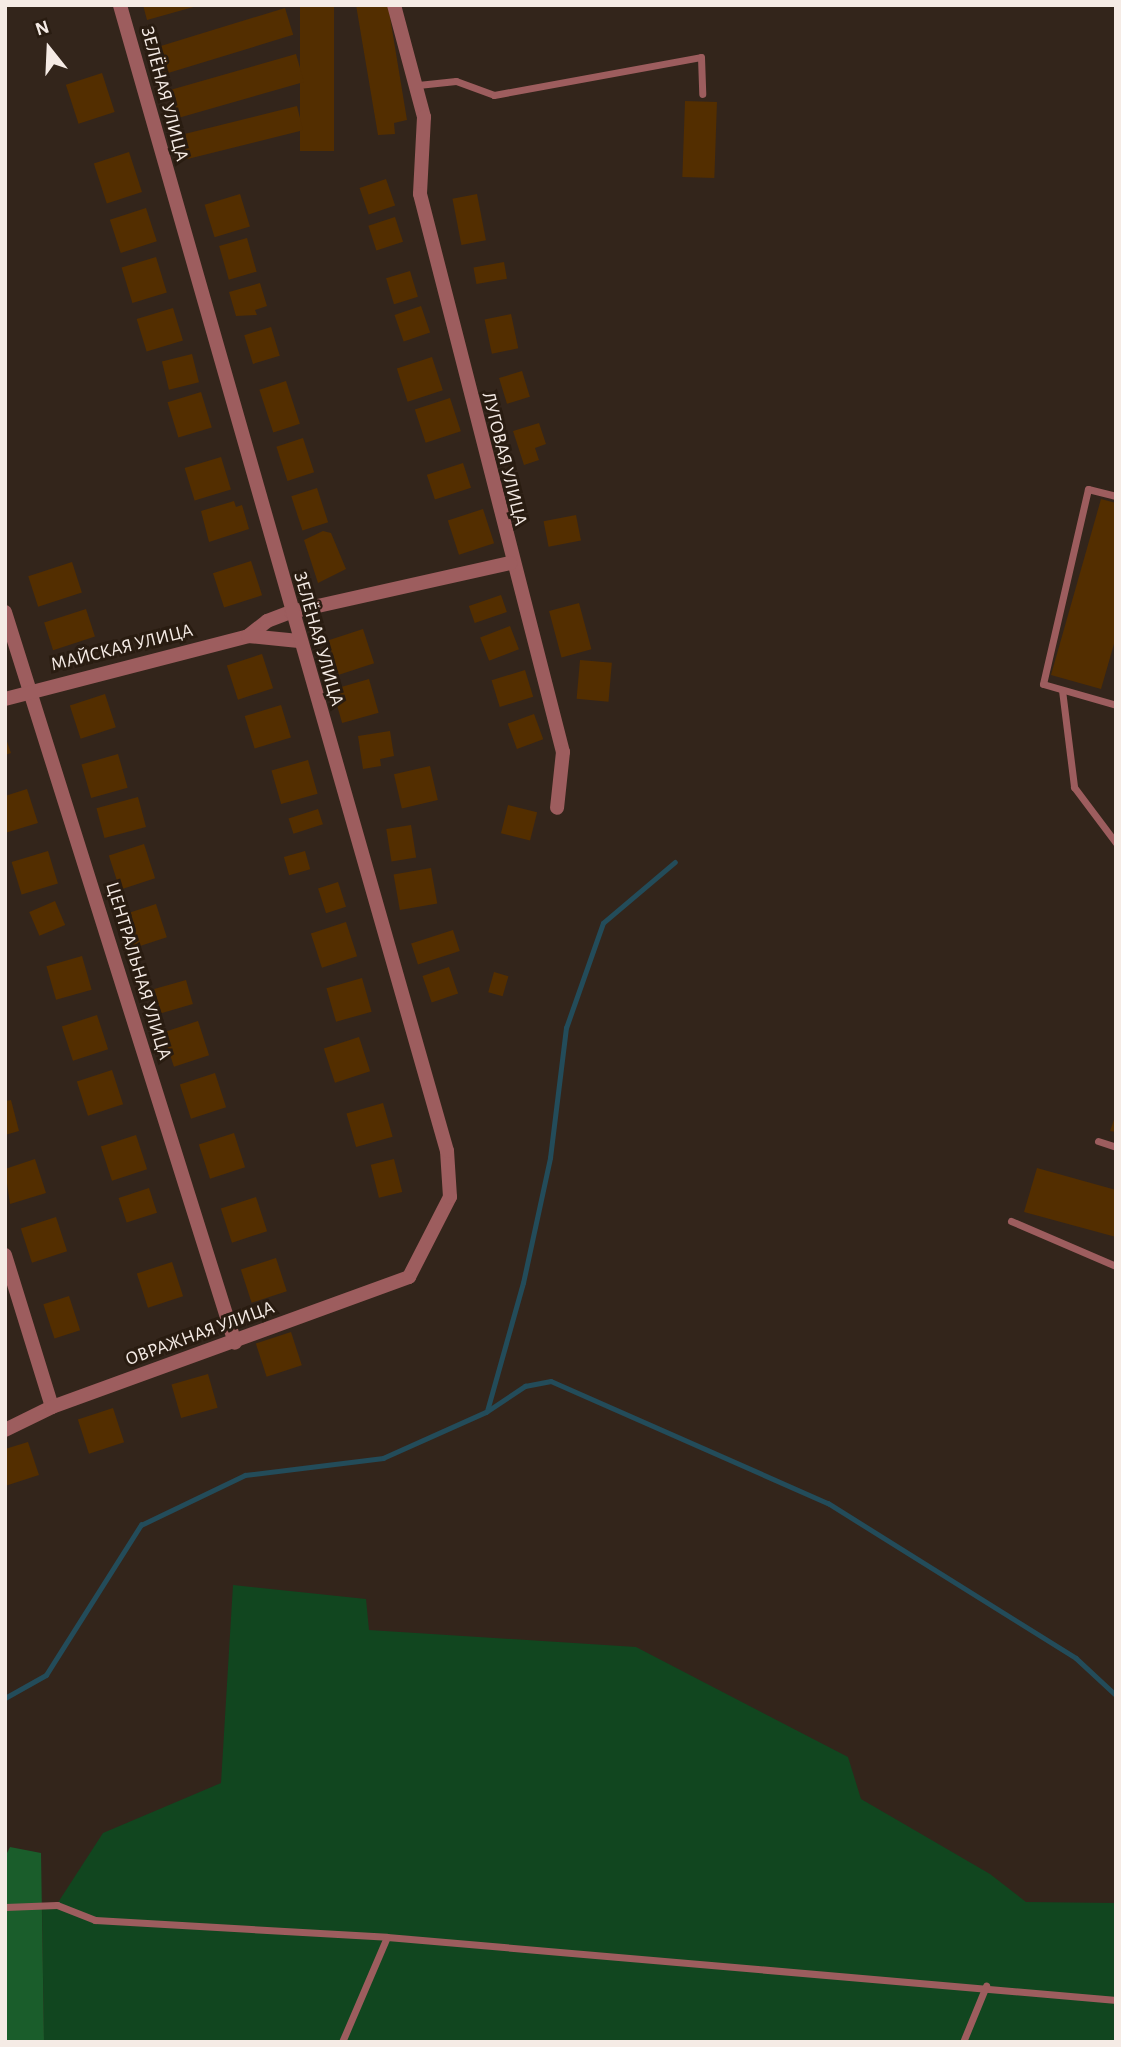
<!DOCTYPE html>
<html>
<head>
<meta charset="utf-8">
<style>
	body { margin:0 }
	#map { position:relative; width:1121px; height:2047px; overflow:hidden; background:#33251b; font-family:"Alegreya Sans",sans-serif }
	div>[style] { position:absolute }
	.green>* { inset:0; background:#11461f }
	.forest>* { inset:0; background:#1a5d2b }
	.stream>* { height:4.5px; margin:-2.25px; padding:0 2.25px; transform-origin:2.25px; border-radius:2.25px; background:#234c5a }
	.building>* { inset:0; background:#532e00; transform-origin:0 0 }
	.lane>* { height:7px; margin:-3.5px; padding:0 3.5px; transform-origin:3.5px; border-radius:3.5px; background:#9d5d5e }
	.street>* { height:14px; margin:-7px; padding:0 7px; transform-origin:7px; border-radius:7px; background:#9d5d5e }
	span { translate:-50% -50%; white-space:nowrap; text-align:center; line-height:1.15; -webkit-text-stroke:6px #291c11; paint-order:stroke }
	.street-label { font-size:19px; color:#f5ebe5 }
	.frame { position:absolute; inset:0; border:7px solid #f5ebe5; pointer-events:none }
	.north { position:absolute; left:14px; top:14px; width:70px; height:70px; -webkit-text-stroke:5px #291c11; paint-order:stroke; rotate:342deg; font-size:19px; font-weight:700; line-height:28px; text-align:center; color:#f5ebe5 }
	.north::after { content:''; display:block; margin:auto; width:24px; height:32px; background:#f5ebe5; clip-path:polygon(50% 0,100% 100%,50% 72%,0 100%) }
</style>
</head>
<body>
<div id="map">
	<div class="green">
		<i style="clip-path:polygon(233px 1585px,366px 1599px,369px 1630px,636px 1647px,848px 1757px,861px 1799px,990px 1874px,1026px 1902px,1116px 1903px,1116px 2042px,44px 2042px,42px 1905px,57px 1904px,103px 1833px,221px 1783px)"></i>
	</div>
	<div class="forest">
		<i style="clip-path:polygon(10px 1847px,41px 1853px,44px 2042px,5px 2042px,5px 1857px)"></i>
	</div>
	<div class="stream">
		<i style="left:487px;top:1411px;width:133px;rotate:-74.3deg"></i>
		<i style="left:523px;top:1283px;width:128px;rotate:-77.8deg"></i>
		<i style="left:550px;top:1158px;width:131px;rotate:-83deg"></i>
		<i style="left:566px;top:1028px;width:111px;rotate:-70.6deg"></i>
		<i style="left:603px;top:923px;width:94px;rotate:-40.3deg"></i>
		<i style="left:5px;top:1698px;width:47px;rotate:-29.3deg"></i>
		<i style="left:46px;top:1675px;width:178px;rotate:-57.7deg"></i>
		<i style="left:141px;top:1525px;width:115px;rotate:-25.7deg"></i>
		<i style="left:245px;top:1475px;width:139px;rotate:-7deg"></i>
		<i style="left:383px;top:1458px;width:113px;rotate:-24.1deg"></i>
		<i style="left:486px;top:1412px;width:47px;rotate:-33.7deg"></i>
		<i style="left:525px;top:1386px;width:26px;rotate:-11deg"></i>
		<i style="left:551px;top:1381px;width:303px;rotate:23.8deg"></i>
		<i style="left:828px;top:1503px;width:292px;rotate:32deg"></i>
		<i style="left:1076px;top:1658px;width:54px;rotate:42.8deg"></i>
	</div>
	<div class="building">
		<i style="clip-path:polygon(143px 5px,197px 5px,197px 6px,147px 20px)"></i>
		<i style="left:300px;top:5px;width:34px;height:146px"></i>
		<i style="clip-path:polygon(356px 5px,388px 5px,407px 120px,394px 123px,395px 134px,378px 135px)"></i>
		<i style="left:285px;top:8px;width:28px;height:135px;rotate:73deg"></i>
		<i style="left:296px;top:54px;width:29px;height:130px;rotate:74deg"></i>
		<i style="left:102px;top:73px;width:41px;height:38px;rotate:72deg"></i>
		<i style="left:685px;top:101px;width:32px;height:76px;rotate:2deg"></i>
		<i style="left:297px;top:106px;width:25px;height:119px;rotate:76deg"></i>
		<i style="left:129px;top:152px;width:42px;height:37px;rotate:72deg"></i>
		<i style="left:386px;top:179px;width:28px;height:28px;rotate:71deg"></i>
		<i style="left:240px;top:194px;width:34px;height:37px;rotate:73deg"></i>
		<i style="left:477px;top:194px;width:47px;height:25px;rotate:79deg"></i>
		<i style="left:146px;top:208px;width:35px;height:38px;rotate:72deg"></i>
		<i style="left:395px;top:217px;width:26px;height:28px;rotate:72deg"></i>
		<i style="left:247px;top:238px;width:35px;height:29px;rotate:74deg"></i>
		<i style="left:156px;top:257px;width:37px;height:36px;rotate:73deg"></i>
		<i style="left:504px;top:262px;width:17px;height:31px;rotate:80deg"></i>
		<i style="left:410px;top:271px;width:27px;height:25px;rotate:73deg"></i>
		<i style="clip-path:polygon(260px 283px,267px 306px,255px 310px,257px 315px,236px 316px,229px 292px)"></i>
		<i style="left:421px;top:306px;width:28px;height:28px;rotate:71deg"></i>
		<i style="left:173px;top:308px;width:34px;height:38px;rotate:73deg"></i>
		<i style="left:511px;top:314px;width:35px;height:27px;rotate:78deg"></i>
		<i style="left:271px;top:327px;width:30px;height:28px;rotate:73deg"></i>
		<i style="left:192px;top:354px;width:29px;height:31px;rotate:76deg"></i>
		<i style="left:432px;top:357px;width:35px;height:37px;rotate:72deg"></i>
		<i style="left:522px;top:371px;width:27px;height:24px;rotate:73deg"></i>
		<i style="left:286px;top:381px;width:45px;height:28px;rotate:72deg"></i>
		<i style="left:201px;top:392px;width:37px;height:35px;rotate:73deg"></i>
		<i style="left:450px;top:398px;width:35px;height:37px;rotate:72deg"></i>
		<i style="clip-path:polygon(539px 423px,546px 444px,535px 448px,539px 460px,524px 465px,513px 431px)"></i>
		<i style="left:303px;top:438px;width:36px;height:28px;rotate:72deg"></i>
		<i style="left:221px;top:457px;width:34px;height:38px;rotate:73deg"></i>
		<i style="left:463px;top:463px;width:26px;height:38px;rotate:72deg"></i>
		<i style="left:317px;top:488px;width:36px;height:27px;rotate:72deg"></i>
		<i style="clip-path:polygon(1101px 499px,1116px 503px,1116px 637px,1101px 689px,1051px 675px)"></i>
		<i style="clip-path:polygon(234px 501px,236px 507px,242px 505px,249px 529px,209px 542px,201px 511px)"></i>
		<i style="left:483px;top:509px;width:36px;height:37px;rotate:72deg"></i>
		<i style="left:576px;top:515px;width:26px;height:33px;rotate:79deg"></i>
		<i style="clip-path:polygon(323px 531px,331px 533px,346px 569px,318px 583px,304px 540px)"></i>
		<i style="left:251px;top:561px;width:36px;height:40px;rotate:72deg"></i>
		<i style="left:72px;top:562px;width:32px;height:46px;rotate:72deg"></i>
		<i style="left:501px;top:595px;width:18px;height:34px;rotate:71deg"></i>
		<i style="left:579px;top:603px;width:48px;height:31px;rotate:75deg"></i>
		<i style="left:86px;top:609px;width:29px;height:44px;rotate:72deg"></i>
		<i style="left:510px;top:626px;width:25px;height:32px;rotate:69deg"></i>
		<i style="left:363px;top:629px;width:36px;height:37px;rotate:72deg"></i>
		<i style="left:262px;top:654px;width:36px;height:37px;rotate:72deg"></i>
		<i style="left:580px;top:660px;width:32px;height:39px;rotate:5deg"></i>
		<i style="left:525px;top:670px;width:28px;height:35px;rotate:73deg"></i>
		<i style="left:369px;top:679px;width:35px;height:38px;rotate:74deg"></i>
		<i style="left:105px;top:694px;width:35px;height:37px;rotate:72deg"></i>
		<i style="left:281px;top:705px;width:34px;height:38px;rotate:73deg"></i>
		<i style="left:534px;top:714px;width:27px;height:28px;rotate:70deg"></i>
		<i style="clip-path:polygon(390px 731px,394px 756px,380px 759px,381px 766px,363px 769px,358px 736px)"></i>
		<i style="clip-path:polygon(5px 736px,11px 753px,5px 755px)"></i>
		<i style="left:118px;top:754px;width:35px;height:38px;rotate:74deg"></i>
		<i style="left:308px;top:760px;width:35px;height:38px;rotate:74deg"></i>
		<i style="left:430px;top:766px;width:35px;height:37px;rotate:77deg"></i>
		<i style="clip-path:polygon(27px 789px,38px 823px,5px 833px,5px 796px)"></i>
		<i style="left:138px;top:797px;width:31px;height:43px;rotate:75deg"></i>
		<i style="left:508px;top:805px;width:30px;height:29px;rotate:14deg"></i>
		<i style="left:318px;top:809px;width:16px;height:31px;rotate:72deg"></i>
		<i style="left:411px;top:825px;width:33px;height:25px;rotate:81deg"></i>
		<i style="left:144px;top:844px;width:36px;height:37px;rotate:72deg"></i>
		<i style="left:48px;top:851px;width:34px;height:38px;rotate:73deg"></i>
		<i style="left:305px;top:851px;width:19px;height:22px;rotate:74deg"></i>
		<i style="left:431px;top:868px;width:36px;height:38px;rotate:80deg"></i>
		<i style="left:338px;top:882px;width:26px;height:21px;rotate:72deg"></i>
		<i style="left:55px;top:901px;width:26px;height:28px;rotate:67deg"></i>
		<i style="left:156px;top:904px;width:35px;height:37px;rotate:72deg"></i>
		<i style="left:346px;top:922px;width:36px;height:37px;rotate:72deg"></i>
		<i style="left:453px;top:930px;width:22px;height:44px;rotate:72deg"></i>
		<i style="left:82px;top:956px;width:35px;height:37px;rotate:74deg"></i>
		<i style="left:449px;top:967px;width:28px;height:28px;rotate:71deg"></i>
		<i style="left:494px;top:972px;width:15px;height:21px;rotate:16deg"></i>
		<i style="left:362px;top:978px;width:35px;height:37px;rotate:74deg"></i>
		<i style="left:186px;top:980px;width:25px;height:33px;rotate:74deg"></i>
		<i style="left:97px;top:1015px;width:36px;height:37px;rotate:72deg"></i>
		<i style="left:198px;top:1021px;width:36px;height:37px;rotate:72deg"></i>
		<i style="left:359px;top:1037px;width:36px;height:37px;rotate:72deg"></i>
		<i style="left:112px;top:1070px;width:36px;height:37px;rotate:72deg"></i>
		<i style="left:215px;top:1073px;width:36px;height:37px;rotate:72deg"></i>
		<i style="clip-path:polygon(11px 1100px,19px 1131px,5px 1135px,5px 1101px)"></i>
		<i style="left:383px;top:1103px;width:35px;height:38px;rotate:74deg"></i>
		<i style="clip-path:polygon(1116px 1114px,1116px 1132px,1110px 1131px)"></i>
		<i style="left:234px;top:1133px;width:36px;height:37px;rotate:72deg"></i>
		<i style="left:136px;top:1135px;width:36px;height:37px;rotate:72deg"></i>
		<i style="clip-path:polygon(35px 1159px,46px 1193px,10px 1204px,5px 1169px)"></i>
		<i style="left:394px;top:1159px;width:34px;height:24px;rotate:76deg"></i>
		<i style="clip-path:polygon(1037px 1168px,1116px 1190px,1116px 1237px,1024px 1212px)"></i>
		<i style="left:149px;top:1188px;width:26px;height:32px;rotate:72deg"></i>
		<i style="left:256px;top:1197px;width:36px;height:37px;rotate:72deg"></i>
		<i style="left:56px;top:1217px;width:36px;height:37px;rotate:72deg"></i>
		<i style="left:276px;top:1258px;width:35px;height:37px;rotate:72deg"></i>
		<i style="left:172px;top:1262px;width:36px;height:37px;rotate:72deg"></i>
		<i style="left:69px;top:1296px;width:36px;height:27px;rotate:72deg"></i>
		<i style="left:291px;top:1332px;width:35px;height:37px;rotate:72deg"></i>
		<i style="left:208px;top:1374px;width:35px;height:38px;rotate:74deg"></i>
		<i style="left:113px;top:1408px;width:36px;height:37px;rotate:72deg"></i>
		<i style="clip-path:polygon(28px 1442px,39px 1475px,5px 1486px,5px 1449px)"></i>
	</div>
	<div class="lane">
		<i style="left:418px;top:85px;width:38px;rotate:-6deg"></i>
		<i style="left:456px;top:81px;width:40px;rotate:20.2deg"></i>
		<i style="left:494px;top:95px;width:210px;rotate:-10.4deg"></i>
		<i style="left:701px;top:57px;width:37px;rotate:88deg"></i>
		<i style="left:1116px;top:496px;width:29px;rotate:-166deg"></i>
		<i style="left:1088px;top:489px;width:200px;rotate:103deg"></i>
		<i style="left:1043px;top:684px;width:76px;rotate:16deg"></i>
		<i style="left:1062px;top:690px;width:98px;rotate:82.9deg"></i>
		<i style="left:1074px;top:787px;width:70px;rotate:53.1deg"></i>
		<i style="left:1098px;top:1141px;width:19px;rotate:18deg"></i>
		<i style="left:1011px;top:1221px;width:114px;rotate:23.2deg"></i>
		<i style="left:5px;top:1907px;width:52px;rotate:-2.2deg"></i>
		<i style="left:57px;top:1905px;width:41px;rotate:21.5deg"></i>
		<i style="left:95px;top:1920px;width:292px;rotate:3.3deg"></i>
		<i style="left:387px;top:1937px;width:732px;rotate:4.94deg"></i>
		<i style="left:342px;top:2042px;width:114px;rotate:-66.8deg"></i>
		<i style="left:963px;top:2042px;width:61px;rotate:-67.7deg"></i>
	</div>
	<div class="street">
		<i style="left:394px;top:5px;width:116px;rotate:75deg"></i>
		<i style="left:424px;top:117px;width:77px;rotate:93deg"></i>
		<i style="left:420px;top:194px;width:576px;rotate:75.63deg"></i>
		<i style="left:563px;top:752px;width:56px;rotate:96.1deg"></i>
		<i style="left:5px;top:612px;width:766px;rotate:72.53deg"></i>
		<i style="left:248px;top:636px;width:24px;rotate:-38deg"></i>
		<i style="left:267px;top:621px;width:26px;rotate:-21deg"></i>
		<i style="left:291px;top:612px;width:225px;rotate:-12.6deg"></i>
		<i style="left:5px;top:699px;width:251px;rotate:-14.5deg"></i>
		<i style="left:248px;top:636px;width:51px;rotate:5.6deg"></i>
		<i style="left:5px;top:1255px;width:159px;rotate:72.8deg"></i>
		<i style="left:5px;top:1430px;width:52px;rotate:-26.1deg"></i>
		<i style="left:52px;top:1407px;width:380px;rotate:-20deg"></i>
		<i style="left:409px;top:1277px;width:90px;rotate:-62.9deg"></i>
		<i style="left:450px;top:1197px;width:46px;rotate:-93.7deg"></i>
		<i style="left:447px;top:1151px;width:1192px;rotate:-105.93deg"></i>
	</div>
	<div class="street-label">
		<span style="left:164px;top:94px;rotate:75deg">ЗЕЛЁНАЯ УЛИЦА</span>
		<span style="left:504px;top:459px;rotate:76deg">ЛУГОВАЯ УЛИЦА</span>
		<span style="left:318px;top:639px;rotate:74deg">ЗЕЛЁНАЯ УЛИЦА</span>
		<span style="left:122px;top:648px;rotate:-14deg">МАЙСКАЯ УЛИЦА</span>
		<span style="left:138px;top:971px;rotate:73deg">ЦЕНТРАЛЬНАЯ УЛИЦА</span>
		<span style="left:200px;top:1334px;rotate:-20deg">ОВРАЖНАЯ УЛИЦА</span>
	</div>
	<div class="frame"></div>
	<div class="north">N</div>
</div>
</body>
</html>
